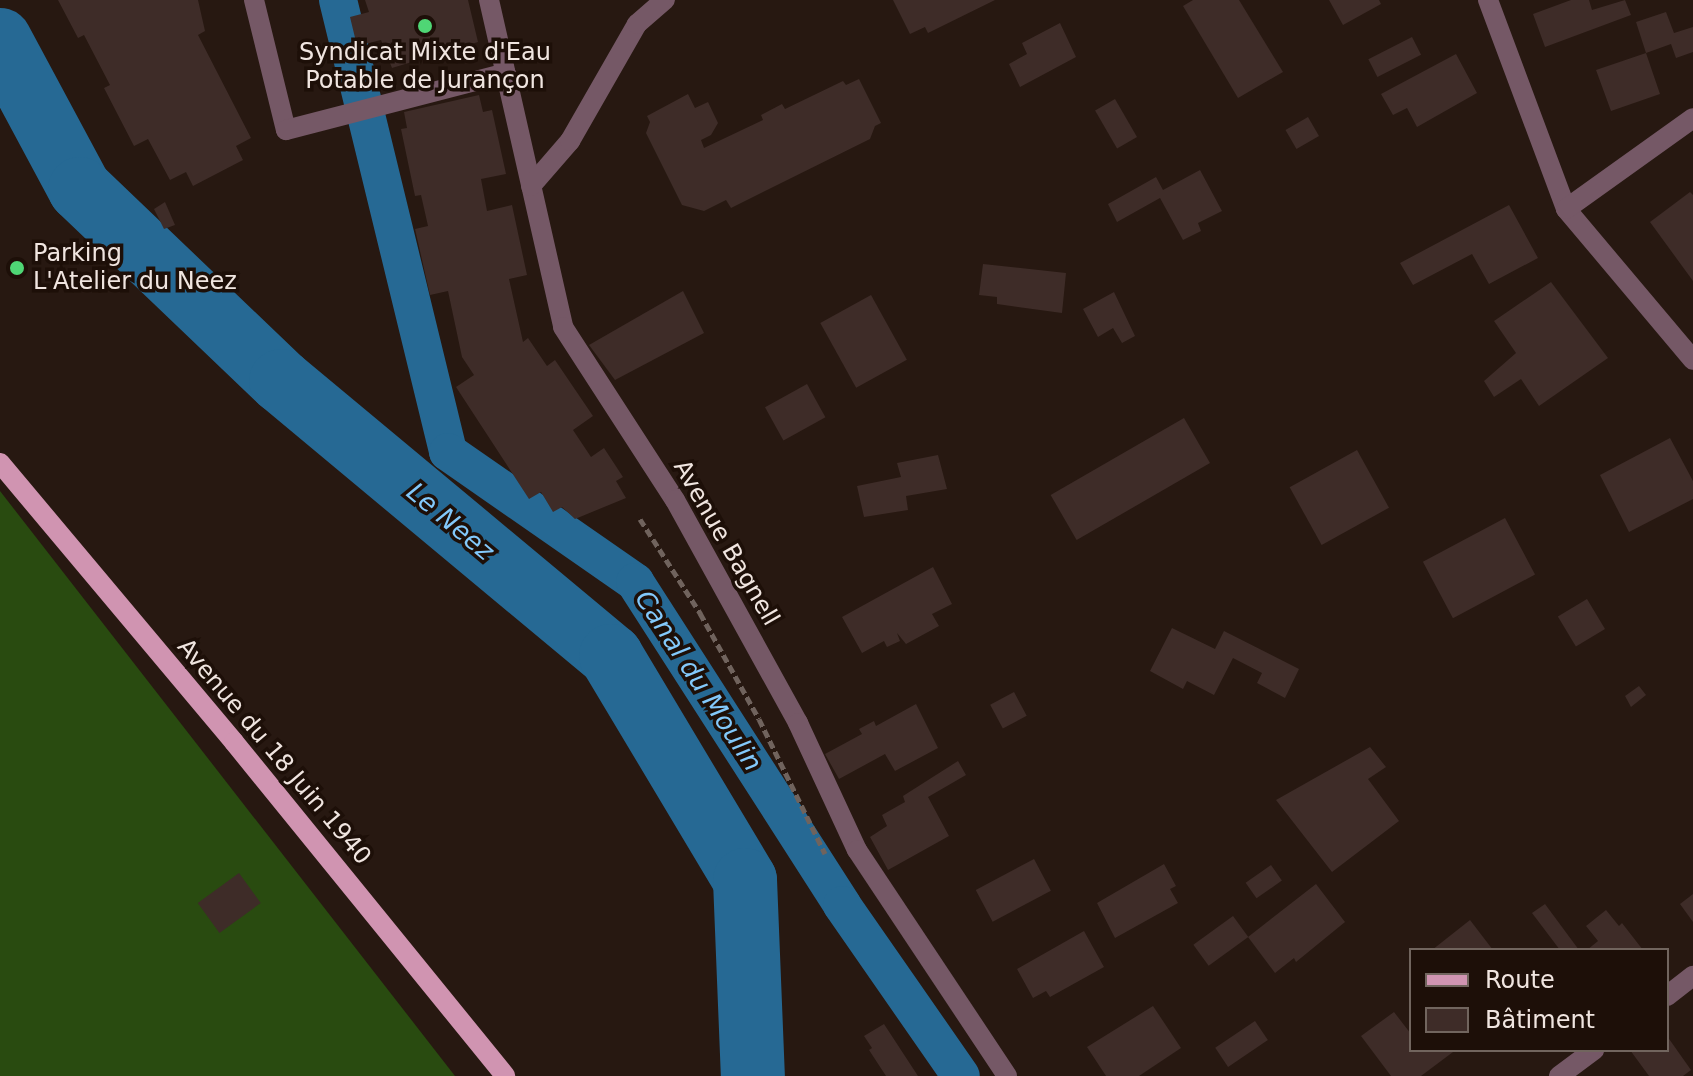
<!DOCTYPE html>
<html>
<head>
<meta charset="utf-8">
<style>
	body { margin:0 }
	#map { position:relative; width:1693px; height:1076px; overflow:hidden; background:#271811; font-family:"DejaVu Sans",sans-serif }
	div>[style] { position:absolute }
	.forest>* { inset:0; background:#294b10 }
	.canal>* { height:38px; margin:-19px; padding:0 19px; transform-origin:19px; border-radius:19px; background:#266994 }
	.river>* { height:64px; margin:-32px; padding:0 32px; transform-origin:32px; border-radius:32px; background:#266994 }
	.building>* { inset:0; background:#3e2c28; transform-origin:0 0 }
	.path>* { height:5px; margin-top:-2.5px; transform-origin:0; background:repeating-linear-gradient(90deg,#70635d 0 8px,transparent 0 12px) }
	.minor>* { height:20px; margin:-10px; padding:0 10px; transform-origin:10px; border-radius:10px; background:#755866 }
	.major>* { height:20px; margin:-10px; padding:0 10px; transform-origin:10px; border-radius:10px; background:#d094b1 }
	.dots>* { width:22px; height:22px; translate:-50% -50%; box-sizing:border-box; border:4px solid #1d0f08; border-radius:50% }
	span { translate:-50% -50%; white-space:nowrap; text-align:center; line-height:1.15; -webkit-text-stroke:7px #1d0f08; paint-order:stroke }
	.poi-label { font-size:24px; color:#f0e5e0 }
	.left { translate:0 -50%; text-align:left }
	.street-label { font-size:24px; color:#f0e5e0 }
	.water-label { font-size:26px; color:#83c9fb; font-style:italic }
	.legend { position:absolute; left:1409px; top:948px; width:260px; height:104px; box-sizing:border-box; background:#1d0f08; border:2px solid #71655e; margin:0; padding:10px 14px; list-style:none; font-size:24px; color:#f0e5e0 }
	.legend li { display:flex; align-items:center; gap:16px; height:40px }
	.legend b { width:40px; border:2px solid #71655e }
</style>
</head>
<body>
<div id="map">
	<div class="forest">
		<i style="clip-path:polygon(0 491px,455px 1076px,0 1076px)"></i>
	</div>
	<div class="canal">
		<i style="left:338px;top:0;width:465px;rotate:76.3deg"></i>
		<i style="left:448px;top:452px;width:228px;rotate:34.8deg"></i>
		<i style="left:635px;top:582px;width:384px;rotate:57.3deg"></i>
		<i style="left:842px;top:905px;width:208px;rotate:55.2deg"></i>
	</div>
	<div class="river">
		<i style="left:0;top:40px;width:169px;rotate:61.8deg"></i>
		<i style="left:80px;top:189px;width:278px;rotate:43.7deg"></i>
		<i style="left:281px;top:381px;width:430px;rotate:39.8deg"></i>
		<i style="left:611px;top:656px;width:261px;rotate:59.1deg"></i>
		<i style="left:745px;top:880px;width:196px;rotate:87.7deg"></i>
	</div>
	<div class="building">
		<i style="clip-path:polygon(58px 0,198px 0,205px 31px,198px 35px,251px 138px,236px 146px,243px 160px,193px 186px,186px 172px,170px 180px,148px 139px,134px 146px,104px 88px,110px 85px,84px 35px,78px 38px)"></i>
		<i style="clip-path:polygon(365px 0,468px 0,478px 42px,392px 68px,381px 40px,357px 46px,350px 17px,369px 12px)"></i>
		<i style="clip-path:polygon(893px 0,995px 0,928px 33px,925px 27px,910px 34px)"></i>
		<i style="clip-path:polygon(1193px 0,1239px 0,1283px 72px,1238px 98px,1183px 6px)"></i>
		<i style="clip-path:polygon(1329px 0,1379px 0,1381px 4px,1343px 25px)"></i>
		<i style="clip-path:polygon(1571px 0,1589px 0,1592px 10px,1625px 0,1631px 15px,1545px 47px,1533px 14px)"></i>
		<i style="clip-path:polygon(1666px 12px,1674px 33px,1693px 27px,1693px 52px,1676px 58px,1671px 44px,1646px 53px,1660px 94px,1611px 111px,1596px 70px,1646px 53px,1636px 22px)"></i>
		<i style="clip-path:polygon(1060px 23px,1076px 57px,1020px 87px,1009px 64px,1027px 54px,1022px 43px)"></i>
		<i style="left:1412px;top:37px;width:20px;height:49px;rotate:63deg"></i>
		<i style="clip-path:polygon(1456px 54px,1477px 93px,1417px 127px,1407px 108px,1393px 115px,1381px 94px)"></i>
		<i style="clip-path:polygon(859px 79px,881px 123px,875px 126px,870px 139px,731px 208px,726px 200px,704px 211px,682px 205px,646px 133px,650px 122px,647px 116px,688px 94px,695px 108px,708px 102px,718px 123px,711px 135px,701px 140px,704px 148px,763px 120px,761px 115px,782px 104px,785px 109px,843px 81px,846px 85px)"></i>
		<i style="clip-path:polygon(479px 95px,483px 112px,492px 110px,506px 174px,481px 179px,487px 211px,512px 205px,527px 275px,509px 279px,523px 342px,528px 338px,547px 366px,555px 360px,593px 416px,573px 430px,591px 457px,604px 448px,623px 477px,616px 481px,626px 498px,575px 519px,562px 507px,553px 512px,541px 492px,529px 499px,456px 387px,474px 375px,462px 357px,448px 291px,430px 295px,415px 229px,428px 226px,421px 195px,415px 196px,401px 129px,407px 128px,404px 112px)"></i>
		<i style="left:1115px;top:99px;width:44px;height:23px;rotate:60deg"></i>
		<i style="left:1308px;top:117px;width:22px;height:26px;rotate:60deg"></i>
		<i style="clip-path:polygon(1200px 170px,1222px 211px,1198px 223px,1201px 231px,1183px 240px,1160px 198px,1117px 222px,1108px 204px,1156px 177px,1163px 190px)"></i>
		<i style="clip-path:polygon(1690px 192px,1693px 195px,1693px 281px,1650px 222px)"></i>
		<i style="clip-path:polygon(165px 202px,175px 225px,164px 229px,154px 209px)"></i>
		<i style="clip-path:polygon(1509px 205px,1538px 258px,1489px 284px,1472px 254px,1413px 285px,1400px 263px)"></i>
		<i style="clip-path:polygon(983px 264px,1066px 273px,1062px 313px,997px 304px,997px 297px,979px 295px)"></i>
		<i style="clip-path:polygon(1551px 282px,1608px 358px,1539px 406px,1521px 379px,1494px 397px,1484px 381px,1516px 353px,1494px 321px)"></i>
		<i style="clip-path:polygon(683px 291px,704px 333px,615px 380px,589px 345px)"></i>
		<i style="clip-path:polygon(1114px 292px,1135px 336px,1122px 343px,1113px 328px,1098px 337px,1083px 309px)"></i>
		<i style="left:871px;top:295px;width:74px;height:58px;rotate:61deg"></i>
		<i style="left:807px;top:384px;width:38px;height:48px;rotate:61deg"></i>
		<i style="left:1184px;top:418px;width:52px;height:154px;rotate:60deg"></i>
		<i style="clip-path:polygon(1670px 438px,1693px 481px,1693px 499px,1629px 532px,1600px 475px)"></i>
		<i style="left:1357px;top:450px;width:66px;height:77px;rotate:61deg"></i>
		<i style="clip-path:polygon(938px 455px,947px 489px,906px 496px,908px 510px,864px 517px,857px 486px,901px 477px,897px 463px)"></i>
		<i style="left:1505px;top:518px;width:64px;height:93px;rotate:62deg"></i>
		<i style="clip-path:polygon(933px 567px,952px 604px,932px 614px,939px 626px,906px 644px,897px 633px,900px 641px,887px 647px,884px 641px,862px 653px,842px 617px)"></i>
		<i style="left:1587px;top:599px;width:35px;height:34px;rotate:59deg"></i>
		<i style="clip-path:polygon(1172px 628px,1215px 649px,1224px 631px,1299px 669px,1285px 698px,1257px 683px,1262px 673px,1233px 658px,1214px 695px,1187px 681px,1183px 689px,1150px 671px)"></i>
		<i style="clip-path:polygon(1639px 686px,1646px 695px,1631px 707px,1625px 696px)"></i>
		<i style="left:1014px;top:692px;width:27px;height:27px;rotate:62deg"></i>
		<i style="clip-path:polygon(916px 704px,938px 748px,895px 771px,885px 754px,839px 779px,825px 754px,862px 734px,859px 729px,874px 721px,876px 726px)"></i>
		<i style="clip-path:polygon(1370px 747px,1386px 767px,1368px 779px,1399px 821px,1332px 872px,1276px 800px)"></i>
		<i style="clip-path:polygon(958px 761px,966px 775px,928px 797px,949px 836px,888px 870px,870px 837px,887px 826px,882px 815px,905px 802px,903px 796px)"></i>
		<i style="left:1034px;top:859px;width:36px;height:66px;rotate:62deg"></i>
		<i style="clip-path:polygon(1164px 864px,1176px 886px,1170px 889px,1178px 903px,1115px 938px,1097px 903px)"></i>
		<i style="left:1271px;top:865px;width:19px;height:31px;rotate:55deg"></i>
		<i style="left:239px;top:873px;width:37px;height:51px;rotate:54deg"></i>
		<i style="clip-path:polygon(1316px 884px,1345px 922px,1296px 962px,1294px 958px,1275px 973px,1248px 937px)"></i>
		<i style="clip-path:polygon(1693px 894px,1693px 922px,1680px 904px)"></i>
		<i style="clip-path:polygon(1545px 904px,1579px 950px,1560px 950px,1532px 913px)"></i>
		<i style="clip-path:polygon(1606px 910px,1619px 926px,1622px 923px,1643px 950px,1587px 950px,1598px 941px,1586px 926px)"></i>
		<i style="left:1233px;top:916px;width:26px;height:49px;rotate:54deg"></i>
		<i style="clip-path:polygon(1470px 920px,1493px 950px,1432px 950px)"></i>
		<i style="clip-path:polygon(1084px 931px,1104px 967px,1050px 997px,1046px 991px,1033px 998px,1017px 969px)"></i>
		<i style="clip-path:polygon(1153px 1006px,1181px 1048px,1139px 1076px,1106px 1076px,1087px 1047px)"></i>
		<i style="clip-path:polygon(1394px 1012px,1411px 1034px,1411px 1050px,1453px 1052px,1421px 1076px,1391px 1076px,1361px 1036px)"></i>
		<i style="left:1255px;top:1021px;width:23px;height:48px;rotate:56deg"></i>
		<i style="clip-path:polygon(884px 1024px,918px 1076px,886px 1076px,869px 1050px,872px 1048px,864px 1036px)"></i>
		<i style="clip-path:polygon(1667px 1036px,1691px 1070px,1683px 1076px,1649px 1076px,1630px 1050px,1667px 1050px)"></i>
	</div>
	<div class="path">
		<i style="left:640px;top:519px;width:112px;rotate:57.4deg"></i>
		<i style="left:700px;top:613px;width:121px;rotate:60.9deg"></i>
		<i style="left:759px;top:719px;width:150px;rotate:63.9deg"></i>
	</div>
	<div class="minor">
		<i style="left:254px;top:0;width:134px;rotate:76.2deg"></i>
		<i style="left:286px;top:130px;width:227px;rotate:-14.5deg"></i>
		<i style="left:489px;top:0;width:335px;rotate:77.2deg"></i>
		<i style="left:563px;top:327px;width:206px;rotate:57.1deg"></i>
		<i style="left:675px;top:500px;width:255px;rotate:61.1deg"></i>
		<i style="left:798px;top:723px;width:140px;rotate:65.1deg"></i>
		<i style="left:857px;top:850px;width:271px;rotate:56.4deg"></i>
		<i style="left:1488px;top:0;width:223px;rotate:69.5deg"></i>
		<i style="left:1566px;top:209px;width:197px;rotate:49.9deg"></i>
		<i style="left:531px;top:186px;width:60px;rotate:-49.1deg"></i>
		<i style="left:570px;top:141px;width:135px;rotate:-60.2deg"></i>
		<i style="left:637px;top:24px;width:37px;rotate:-41deg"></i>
		<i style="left:1566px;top:209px;width:156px;rotate:-35.6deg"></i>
		<i style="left:1667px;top:996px;width:33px;rotate:-38deg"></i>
		<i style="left:1559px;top:1076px;width:44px;rotate:-36.6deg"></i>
	</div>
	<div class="major">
		<i style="left:0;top:463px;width:364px;rotate:50deg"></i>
		<i style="left:234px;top:742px;width:430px;rotate:50.9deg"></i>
	</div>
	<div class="dots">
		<i style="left:425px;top:26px;background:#4fd675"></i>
		<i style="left:17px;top:268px;background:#4fd675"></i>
	</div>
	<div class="poi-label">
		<span style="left:425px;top:67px">Syndicat Mixte d'Eau<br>Potable de Jurançon</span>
		<span class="left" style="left:33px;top:268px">Parking<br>L'Atelier du Neez</span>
	</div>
	<div class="street-label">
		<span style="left:726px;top:543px;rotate:60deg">Avenue Bagnell</span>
		<span style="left:274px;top:752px;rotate:50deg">Avenue du 18 Juin 1940</span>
	</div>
	<div class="water-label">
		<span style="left:450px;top:522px;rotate:40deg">Le Neez</span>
		<span style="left:698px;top:681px;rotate:57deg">Canal du Moulin</span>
	</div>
	<ul class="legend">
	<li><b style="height:10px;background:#d094b1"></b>Route</li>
	<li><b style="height:22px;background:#3e2c28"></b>Bâtiment</li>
	</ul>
</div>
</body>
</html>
